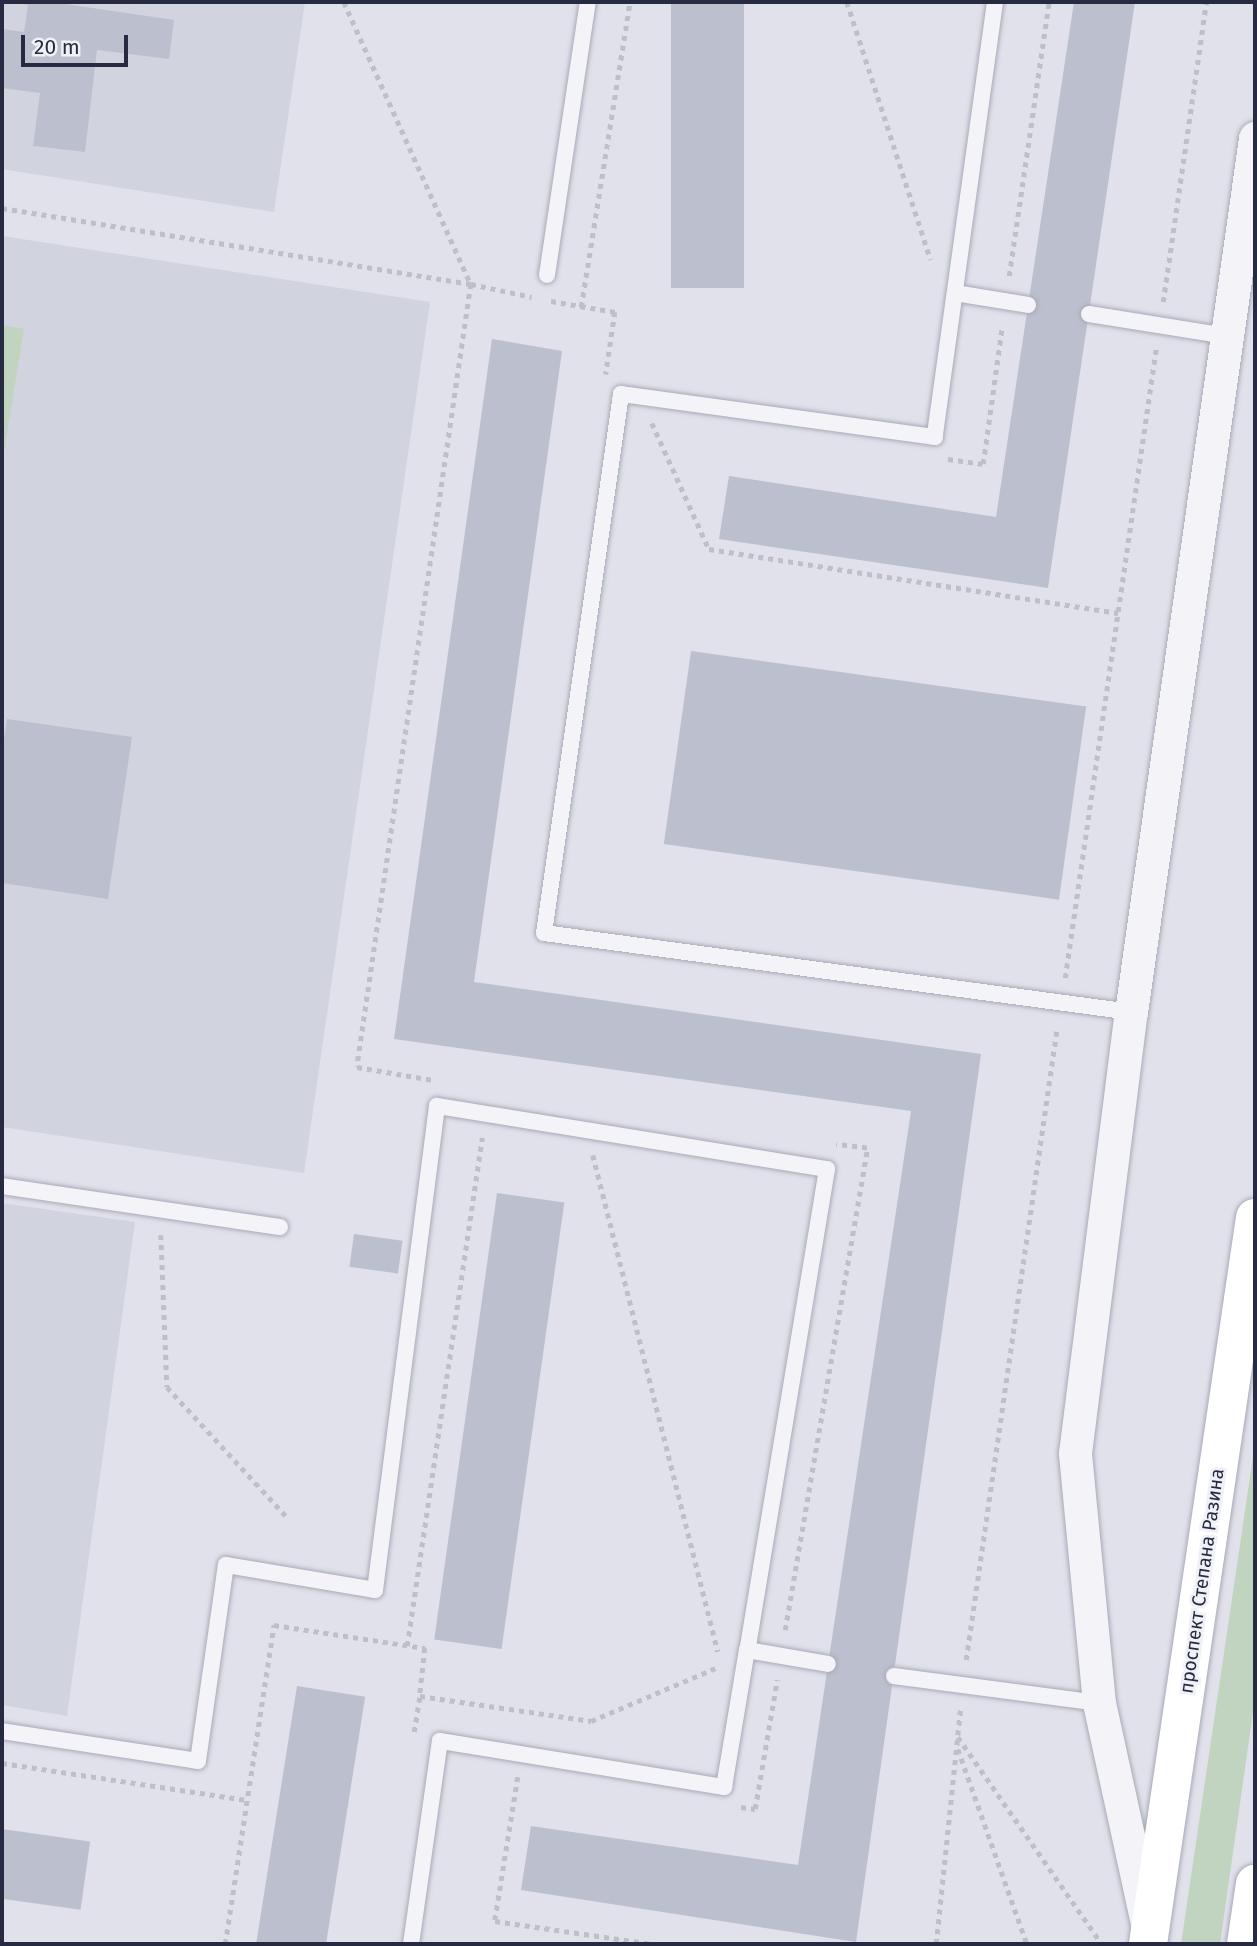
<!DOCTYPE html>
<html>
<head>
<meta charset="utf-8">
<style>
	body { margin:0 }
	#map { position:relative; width:1257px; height:1946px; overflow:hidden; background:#e0e1ea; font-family:"Fira Sans",sans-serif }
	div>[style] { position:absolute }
	.built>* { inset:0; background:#d1d3df }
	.green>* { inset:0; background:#c1d4c0 }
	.building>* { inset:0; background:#bcbfcd; transform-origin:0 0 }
	.path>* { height:4.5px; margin-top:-2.25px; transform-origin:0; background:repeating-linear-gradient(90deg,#bebfc9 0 5px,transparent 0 10px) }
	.roads { filter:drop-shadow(0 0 2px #a8aab8) drop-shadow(0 0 2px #a8aab8) }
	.lane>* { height:16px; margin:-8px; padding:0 8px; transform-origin:8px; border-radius:8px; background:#f3f3f8 }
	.street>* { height:33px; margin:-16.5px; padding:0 16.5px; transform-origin:16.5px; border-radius:16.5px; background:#f3f3f8 }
	.secondary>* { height:38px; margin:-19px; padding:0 19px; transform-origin:19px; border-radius:19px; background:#fff }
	span { translate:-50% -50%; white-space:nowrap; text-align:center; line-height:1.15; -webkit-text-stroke:6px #eff1f7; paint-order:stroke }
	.street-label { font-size:19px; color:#272b42 }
	.frame { position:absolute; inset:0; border:4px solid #272b42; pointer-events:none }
	.scale { position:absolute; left:21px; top:35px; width:107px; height:32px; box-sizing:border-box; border:4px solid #272b42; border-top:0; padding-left:9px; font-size:21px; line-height:24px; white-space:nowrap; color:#272b42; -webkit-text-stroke:5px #eff1f7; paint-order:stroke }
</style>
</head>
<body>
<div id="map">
	<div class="built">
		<i style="clip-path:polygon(2px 2px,305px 2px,274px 212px,2px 169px)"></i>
		<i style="clip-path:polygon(2px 236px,430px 302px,304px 1173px,2px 1127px)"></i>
		<i style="clip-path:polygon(2px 1203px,135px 1222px,67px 1716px,2px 1705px)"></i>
	</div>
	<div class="green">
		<i style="clip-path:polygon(2px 325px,24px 329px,2px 464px)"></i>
		<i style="clip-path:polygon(1255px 1443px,1255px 1698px,1220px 1944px,1181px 1944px)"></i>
	</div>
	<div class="building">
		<i style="clip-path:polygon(16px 2px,52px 2px,174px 20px,169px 59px,97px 50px,85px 152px,33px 146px,40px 93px,2px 88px,2px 29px,24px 32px,28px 5px)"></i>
		<i style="left:671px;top:2px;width:73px;height:286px"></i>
		<i style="clip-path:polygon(1074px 2px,1135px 2px,1048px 588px,719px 539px,729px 476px,996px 517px)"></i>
		<i style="clip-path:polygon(492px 339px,562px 351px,474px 982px,981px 1054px,856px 1942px,521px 1890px,531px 1826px,798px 1865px,911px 1111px,394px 1039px)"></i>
		<i style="left:691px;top:651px;width:399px;height:195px;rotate:8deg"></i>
		<i style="clip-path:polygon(7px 719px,132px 737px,108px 899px,2px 883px,2px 753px)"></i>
		<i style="left:497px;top:1193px;width:68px;height:451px;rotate:8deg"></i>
		<i style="left:354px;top:1234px;width:49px;height:33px;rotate:8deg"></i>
		<i style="left:297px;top:1686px;width:69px;height:261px;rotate:9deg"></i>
		<i style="left:2px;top:1829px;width:89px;height:69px;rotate:8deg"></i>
	</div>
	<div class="path">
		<i style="left:344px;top:2px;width:309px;rotate:65.8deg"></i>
		<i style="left:471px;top:284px;width:62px;rotate:12deg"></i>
		<i style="left:847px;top:2px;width:271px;rotate:72deg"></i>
		<i style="left:2px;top:208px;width:475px;rotate:9.2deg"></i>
		<i style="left:471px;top:284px;width:791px;rotate:98.28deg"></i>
		<i style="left:357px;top:1067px;width:77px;rotate:9.7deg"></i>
		<i style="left:1009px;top:276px;width:277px;rotate:-81.7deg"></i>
		<i style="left:551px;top:301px;width:65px;rotate:9.8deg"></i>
		<i style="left:615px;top:312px;width:63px;rotate:98.3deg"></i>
		<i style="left:1163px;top:302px;width:303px;rotate:-81.8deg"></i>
		<i style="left:581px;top:307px;width:309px;rotate:-80.9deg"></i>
		<i style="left:652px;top:423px;width:138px;rotate:65.7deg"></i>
		<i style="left:709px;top:549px;width:414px;rotate:8.9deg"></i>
		<i style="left:948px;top:459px;width:35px;rotate:8deg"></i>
		<i style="left:983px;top:464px;width:138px;rotate:-82.1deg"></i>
		<i style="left:1065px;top:978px;width:636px;rotate:-81.77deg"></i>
		<i style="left:593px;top:1155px;width:512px;rotate:75.88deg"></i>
		<i style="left:161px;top:1235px;width:152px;rotate:87.7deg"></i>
		<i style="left:167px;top:1387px;width:180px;rotate:47.3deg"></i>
		<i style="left:785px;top:1630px;width:489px;rotate:-80.3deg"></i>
		<i style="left:867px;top:1148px;width:31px;rotate:-173deg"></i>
		<i style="left:407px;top:1646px;width:514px;rotate:-81.6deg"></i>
		<i style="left:966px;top:1660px;width:639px;rotate:-81.81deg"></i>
		<i style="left:414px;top:1732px;width:36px;rotate:-81deg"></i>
		<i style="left:420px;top:1696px;width:173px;rotate:8.3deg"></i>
		<i style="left:591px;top:1721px;width:138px;rotate:-23deg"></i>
		<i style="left:958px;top:1737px;width:252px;rotate:55.2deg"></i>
		<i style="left:958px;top:1749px;width:207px;rotate:70.5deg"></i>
		<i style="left:2px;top:1763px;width:249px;rotate:8.6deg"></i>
		<i style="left:518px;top:1777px;width:146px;rotate:99.1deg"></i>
		<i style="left:495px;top:1921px;width:159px;rotate:8.3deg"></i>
		<i style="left:741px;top:1807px;width:14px;rotate:8deg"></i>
		<i style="left:755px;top:1809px;width:131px;rotate:-80.3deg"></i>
		<i style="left:225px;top:1944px;width:323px;rotate:-81.3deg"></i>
		<i style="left:274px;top:1625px;width:153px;rotate:8.7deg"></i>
		<i style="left:425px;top:1648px;width:47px;rotate:96.1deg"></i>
		<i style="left:936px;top:1944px;width:235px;rotate:-84.1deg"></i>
	</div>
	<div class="roads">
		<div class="lane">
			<i style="left:995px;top:2px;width:439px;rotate:97.9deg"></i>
			<i style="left:935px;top:437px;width:317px;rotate:-172.2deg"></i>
			<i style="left:621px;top:394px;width:544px;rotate:98.13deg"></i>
			<i style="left:544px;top:933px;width:592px;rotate:7.66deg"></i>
			<i style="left:547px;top:275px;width:276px;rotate:-81.5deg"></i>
			<i style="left:955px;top:293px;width:74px;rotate:9.3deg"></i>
			<i style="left:1089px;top:314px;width:140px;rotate:9.1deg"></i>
			<i style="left:2px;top:1186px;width:281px;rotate:8.4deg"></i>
			<i style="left:894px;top:1676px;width:207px;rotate:7.5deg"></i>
			<i style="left:2px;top:1731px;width:198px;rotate:8.7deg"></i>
			<i style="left:198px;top:1761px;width:198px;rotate:-81.9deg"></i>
			<i style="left:226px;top:1565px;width:151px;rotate:9.5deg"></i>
			<i style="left:375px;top:1590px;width:488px;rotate:-82.7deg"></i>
			<i style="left:437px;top:1106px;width:395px;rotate:9.2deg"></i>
			<i style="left:827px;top:1169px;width:488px;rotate:99.4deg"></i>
			<i style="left:411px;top:1944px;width:205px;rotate:-81.9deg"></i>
			<i style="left:440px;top:1741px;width:288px;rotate:9.2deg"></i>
			<i style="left:724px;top:1787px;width:139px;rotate:-80.5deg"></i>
			<i style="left:747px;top:1650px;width:82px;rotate:9.8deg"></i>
		</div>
		<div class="street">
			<i style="left:1147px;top:1923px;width:225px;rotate:-102.3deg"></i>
			<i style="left:1099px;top:1703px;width:251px;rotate:-95.5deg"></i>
			<i style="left:1075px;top:1453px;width:445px;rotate:-82.8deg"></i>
			<i style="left:1131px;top:1012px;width:883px;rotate:-81.92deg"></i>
		</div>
		<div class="secondary">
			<i style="left:1148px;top:1944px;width:734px;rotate:-81.62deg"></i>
			<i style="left:1246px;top:1944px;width:61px;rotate:-81.5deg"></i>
		</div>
	</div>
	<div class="street-label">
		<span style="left:1202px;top:1581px;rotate:-82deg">проспект Степана Разина</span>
	</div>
	<div class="frame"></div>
	<div class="scale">20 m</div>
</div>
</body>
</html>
